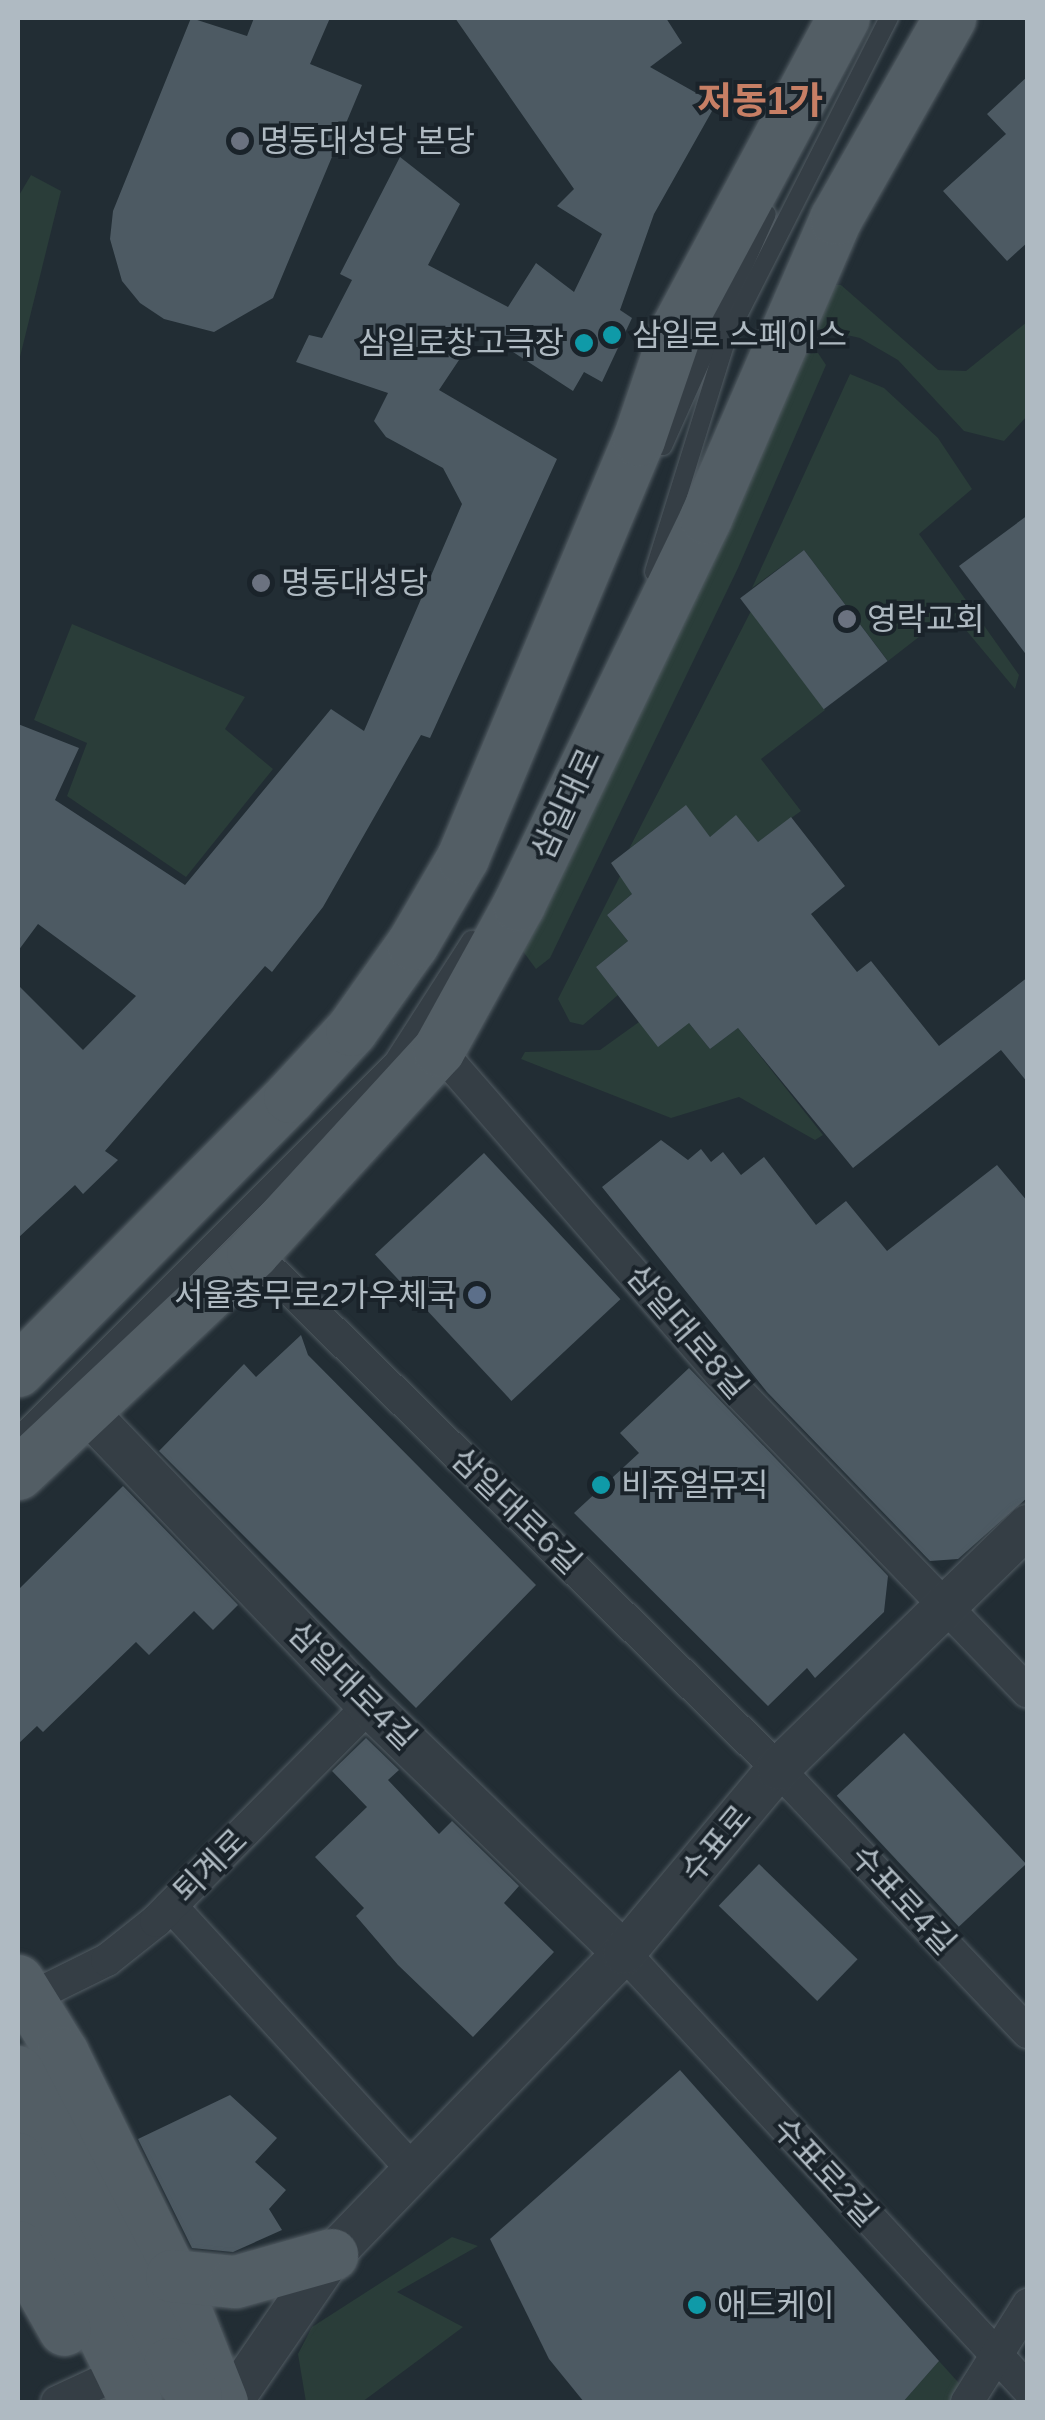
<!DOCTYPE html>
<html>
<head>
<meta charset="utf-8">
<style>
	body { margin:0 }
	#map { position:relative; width:1045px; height:2420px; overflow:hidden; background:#222d34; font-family:Arial,"Noto Sans KR",sans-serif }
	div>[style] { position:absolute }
	.green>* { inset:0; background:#2a3d39 }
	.building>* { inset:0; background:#4d5a63; transform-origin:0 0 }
	.roads { filter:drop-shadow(0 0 2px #525c63) drop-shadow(0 0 2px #525c63) }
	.service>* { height:18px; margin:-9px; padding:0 9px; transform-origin:9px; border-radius:9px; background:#353e45 }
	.minor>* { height:32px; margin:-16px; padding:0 16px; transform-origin:16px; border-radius:16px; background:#353e45 }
	.tertiary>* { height:42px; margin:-21px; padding:0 21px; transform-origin:21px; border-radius:21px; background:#353e45 }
	.primary>* { height:52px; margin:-26px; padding:0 26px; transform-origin:26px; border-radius:26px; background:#535e65 }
	.dots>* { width:28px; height:28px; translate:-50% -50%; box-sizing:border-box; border:5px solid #1a232a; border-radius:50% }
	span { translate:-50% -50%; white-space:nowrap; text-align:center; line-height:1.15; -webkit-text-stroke:8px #1a232a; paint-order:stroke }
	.poi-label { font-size:32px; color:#afbac2 }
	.left { translate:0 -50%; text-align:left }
	.right { translate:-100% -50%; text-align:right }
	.street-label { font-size:32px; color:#afbac2 }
	.quarter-label { font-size:38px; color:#c77f65; font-weight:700 }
	.frame { position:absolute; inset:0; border:20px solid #afbac2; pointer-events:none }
</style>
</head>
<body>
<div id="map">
	<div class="green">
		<i style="clip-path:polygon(31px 175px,61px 191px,18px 365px,18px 197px)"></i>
		<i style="clip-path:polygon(826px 285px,841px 285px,938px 370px,966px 371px,1027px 322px,1027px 416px,1004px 441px,964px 431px,898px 360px,860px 338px,816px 328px)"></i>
		<i style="clip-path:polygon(818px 353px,826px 365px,738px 568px,550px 958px,536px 969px,522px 950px,805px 354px)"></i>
		<i style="clip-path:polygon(850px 374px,884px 388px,938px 438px,972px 489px,919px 534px,1019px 675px,1015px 689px,951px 612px,888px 661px,804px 550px,752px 588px)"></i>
		<i style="clip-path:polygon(751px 611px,825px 710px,761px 759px,801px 811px,758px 842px,736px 816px,710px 837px,685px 806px,629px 849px)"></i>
		<i style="clip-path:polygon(72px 624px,245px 697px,225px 729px,273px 769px,186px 877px,67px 796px,87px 743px,34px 720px)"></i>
		<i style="clip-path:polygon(620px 876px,633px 893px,607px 915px,628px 941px,596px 967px,618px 995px,583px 1025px,570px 1022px,558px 999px)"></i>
		<i style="clip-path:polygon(639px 1022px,689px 1023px,710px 1049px,738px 1028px,823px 1135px,815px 1140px,739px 1097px,671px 1118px,521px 1059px,525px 1052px,600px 1050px)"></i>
		<i style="clip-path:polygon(452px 2237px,478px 2246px,397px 2292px,463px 2327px,362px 2402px,306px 2402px,298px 2354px,312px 2327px)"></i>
		<i style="clip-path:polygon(939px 2361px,976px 2402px,903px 2402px)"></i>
	</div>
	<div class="building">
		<i style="clip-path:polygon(191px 18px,247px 36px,254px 18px,330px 18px,310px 64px,362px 85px,273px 298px,214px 332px,164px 319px,140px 303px,122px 281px,110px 239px,113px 211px)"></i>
		<i style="clip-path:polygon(455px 18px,666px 18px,682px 43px,650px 67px,716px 104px,654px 214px,620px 310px,632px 318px,602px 382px,584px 372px,573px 391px,479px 330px,439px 390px,557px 459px,430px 738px,421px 735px,323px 907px,272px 972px,265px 966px,105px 1151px,118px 1160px,83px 1194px,75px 1185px,18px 1238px,18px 985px,83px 1050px,136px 996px,38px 924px,18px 951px,18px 724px,79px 748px,55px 800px,185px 885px,331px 709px,364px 731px,462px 504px,443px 468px,386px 437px,374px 421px,388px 393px,296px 362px,309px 335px,322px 338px,352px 280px,340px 274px,400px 157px,460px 204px,428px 265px,508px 307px,536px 263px,574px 292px,602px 234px,557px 206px,574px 189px)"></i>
		<i style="clip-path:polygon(1028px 76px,1028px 242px,1007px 261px,943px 191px,1006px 134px,987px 114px)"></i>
		<i style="clip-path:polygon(1028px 515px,1028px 657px,959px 566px)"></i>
		<i style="left:804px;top:550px;width:139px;height:80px;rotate:53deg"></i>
		<i style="clip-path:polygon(686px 805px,710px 837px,736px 815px,758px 842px,791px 817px,845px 886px,811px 914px,857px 972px,871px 961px,939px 1046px,1028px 977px,1028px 1083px,1001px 1050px,853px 1168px,738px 1028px,710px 1049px,689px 1023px,658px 1047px,596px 967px,628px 941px,607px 915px,632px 894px,611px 863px)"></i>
		<i style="clip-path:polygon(661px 1140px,688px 1160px,701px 1149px,711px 1162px,723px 1152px,741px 1175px,764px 1157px,816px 1225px,846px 1201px,887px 1251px,997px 1165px,1028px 1202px,1028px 1497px,958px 1559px,930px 1561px,767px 1392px,602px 1187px)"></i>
		<i style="left:484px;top:1153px;width:200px;height:149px;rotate:47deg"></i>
		<i style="clip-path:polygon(301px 1335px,308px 1355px,536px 1585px,416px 1708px,159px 1451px,244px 1364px,256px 1377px)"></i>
		<i style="clip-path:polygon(689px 1368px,888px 1576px,884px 1612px,815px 1678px,807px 1668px,768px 1706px,574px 1513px,639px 1453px,620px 1433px)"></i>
		<i style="clip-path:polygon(123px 1486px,238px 1605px,213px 1630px,194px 1611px,149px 1655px,136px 1642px,43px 1732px,37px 1726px,18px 1744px,18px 1590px)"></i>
		<i style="left:904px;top:1733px;width:179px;height:92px;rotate:47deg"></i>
		<i style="clip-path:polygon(366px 1738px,399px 1770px,388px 1780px,439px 1834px,452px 1821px,519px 1886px,504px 1903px,554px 1952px,473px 2037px,398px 1965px,356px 1916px,364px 1908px,315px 1857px,367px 1807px,332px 1771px)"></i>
		<i style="left:759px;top:1864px;width:137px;height:58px;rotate:44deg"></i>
		<i style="clip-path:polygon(680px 2070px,939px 2361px,903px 2402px,584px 2402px,549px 2359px,490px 2239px)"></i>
		<i style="clip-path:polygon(230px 2095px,277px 2138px,255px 2162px,286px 2190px,269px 2209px,282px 2230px,233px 2252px,192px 2248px,138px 2139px)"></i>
	</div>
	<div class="roads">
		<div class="service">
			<i style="left:663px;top:446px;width:254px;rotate:-65.9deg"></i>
			<i style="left:654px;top:572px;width:248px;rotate:-72.7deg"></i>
			<i style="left:728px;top:335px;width:356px;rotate:-63.1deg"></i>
			<i style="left:18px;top:1436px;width:532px;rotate:-45deg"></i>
			<i style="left:394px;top:1060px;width:143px;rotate:-57.3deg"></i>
		</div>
		<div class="minor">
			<i style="left:439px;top:1050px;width:428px;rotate:49deg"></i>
			<i style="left:720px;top:1373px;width:443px;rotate:46deg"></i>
			<i style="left:253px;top:1253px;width:736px;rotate:44.5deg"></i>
			<i style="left:778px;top:1769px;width:363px;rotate:46.5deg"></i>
			<i style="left:171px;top:1906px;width:355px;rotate:47.5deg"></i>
			<i style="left:624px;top:1953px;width:594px;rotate:47.18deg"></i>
			<i style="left:30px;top:1998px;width:86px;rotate:-26.3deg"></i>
			<i style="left:107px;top:1960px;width:63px;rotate:-38.5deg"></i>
			<i style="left:156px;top:1921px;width:303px;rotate:-45.3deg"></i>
			<i style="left:57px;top:2402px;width:43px;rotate:-24.8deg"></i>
			<i style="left:967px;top:2402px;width:115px;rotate:-57.8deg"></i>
		</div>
		<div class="tertiary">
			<i style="left:87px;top:1412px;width:407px;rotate:46.2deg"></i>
			<i style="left:369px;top:1706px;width:355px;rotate:44.1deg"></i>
			<i style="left:231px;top:2402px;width:178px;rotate:-55.5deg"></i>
			<i style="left:332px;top:2255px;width:420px;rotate:-46deg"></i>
			<i style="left:624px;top:1953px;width:240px;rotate:-50.1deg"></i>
			<i style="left:778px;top:1769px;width:349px;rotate:-44.2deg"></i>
		</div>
		<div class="primary">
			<i style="left:18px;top:1371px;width:386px;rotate:-45.2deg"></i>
			<i style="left:290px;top:1097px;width:91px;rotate:-47.2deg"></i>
			<i style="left:352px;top:1030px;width:105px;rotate:-54.7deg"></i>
			<i style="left:413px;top:944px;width:99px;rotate:-59.8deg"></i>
			<i style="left:463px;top:858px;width:454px;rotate:-67.2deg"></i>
			<i style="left:639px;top:440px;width:117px;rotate:-71.1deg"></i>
			<i style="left:677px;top:329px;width:353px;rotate:-61.8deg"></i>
			<i style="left:18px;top:1474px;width:323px;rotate:-43.2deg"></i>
			<i style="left:253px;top:1253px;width:275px;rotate:-47.5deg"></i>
			<i style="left:439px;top:1050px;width:166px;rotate:-61.1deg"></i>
			<i style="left:519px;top:905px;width:430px;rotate:-64.2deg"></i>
			<i style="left:706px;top:518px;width:326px;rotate:-66.5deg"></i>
			<i style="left:836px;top:219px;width:231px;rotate:-60.4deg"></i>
			<i style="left:18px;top:1981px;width:86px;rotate:58.3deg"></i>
			<i style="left:63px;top:2054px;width:247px;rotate:63.8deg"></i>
			<i style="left:172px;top:2276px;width:136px;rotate:68.4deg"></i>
			<i style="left:18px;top:2072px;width:329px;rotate:62.5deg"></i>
			<i style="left:170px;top:2364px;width:42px;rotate:51.8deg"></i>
			<i style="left:18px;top:2159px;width:270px;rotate:64.1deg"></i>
			<i style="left:18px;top:2247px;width:95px;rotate:60.5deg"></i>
			<i style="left:172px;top:2276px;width:64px;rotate:5.4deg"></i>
			<i style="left:236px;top:2282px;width:100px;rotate:-15.7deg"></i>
		</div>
	</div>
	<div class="dots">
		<i style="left:240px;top:141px;background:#6b7280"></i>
		<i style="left:612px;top:335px;background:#0f9aa8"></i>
		<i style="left:584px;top:343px;background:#0f9aa8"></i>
		<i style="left:261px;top:583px;background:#6b7280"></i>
		<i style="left:847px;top:619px;background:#6b7280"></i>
		<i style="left:477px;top:1295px;background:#5c6f8a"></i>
		<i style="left:601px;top:1485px;background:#0f9aa8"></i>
		<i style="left:697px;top:2305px;background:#0f9aa8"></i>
	</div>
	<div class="poi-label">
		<span class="left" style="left:260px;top:141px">명동대성당 본당</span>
		<span class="left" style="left:632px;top:335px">삼일로 스페이스</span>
		<span class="right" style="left:564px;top:343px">삼일로창고극장</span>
		<span class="left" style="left:281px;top:583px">명동대성당</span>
		<span class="left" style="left:867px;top:619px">영락교회</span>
		<span class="right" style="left:457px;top:1295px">서울충무로2가우체국</span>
		<span class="left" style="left:621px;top:1485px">비쥬얼뮤직</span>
		<span class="left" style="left:717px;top:2305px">애드케이</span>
	</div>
	<div class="street-label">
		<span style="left:566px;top:804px;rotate:-65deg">삼일대로</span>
		<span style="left:687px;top:1332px;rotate:49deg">삼일대로8길</span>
		<span style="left:516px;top:1511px;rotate:44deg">삼일대로6길</span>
		<span style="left:352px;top:1686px;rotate:45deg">삼일대로4길</span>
		<span style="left:716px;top:1844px;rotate:-50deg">수표로</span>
		<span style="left:210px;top:1866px;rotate:-45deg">퇴계로</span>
		<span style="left:903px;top:1900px;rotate:47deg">수표로4길</span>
		<span style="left:825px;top:2172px;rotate:47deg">수표로2길</span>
	</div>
	<div class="quarter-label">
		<span style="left:760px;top:102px">저동1가</span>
	</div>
	<div class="frame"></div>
</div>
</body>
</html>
